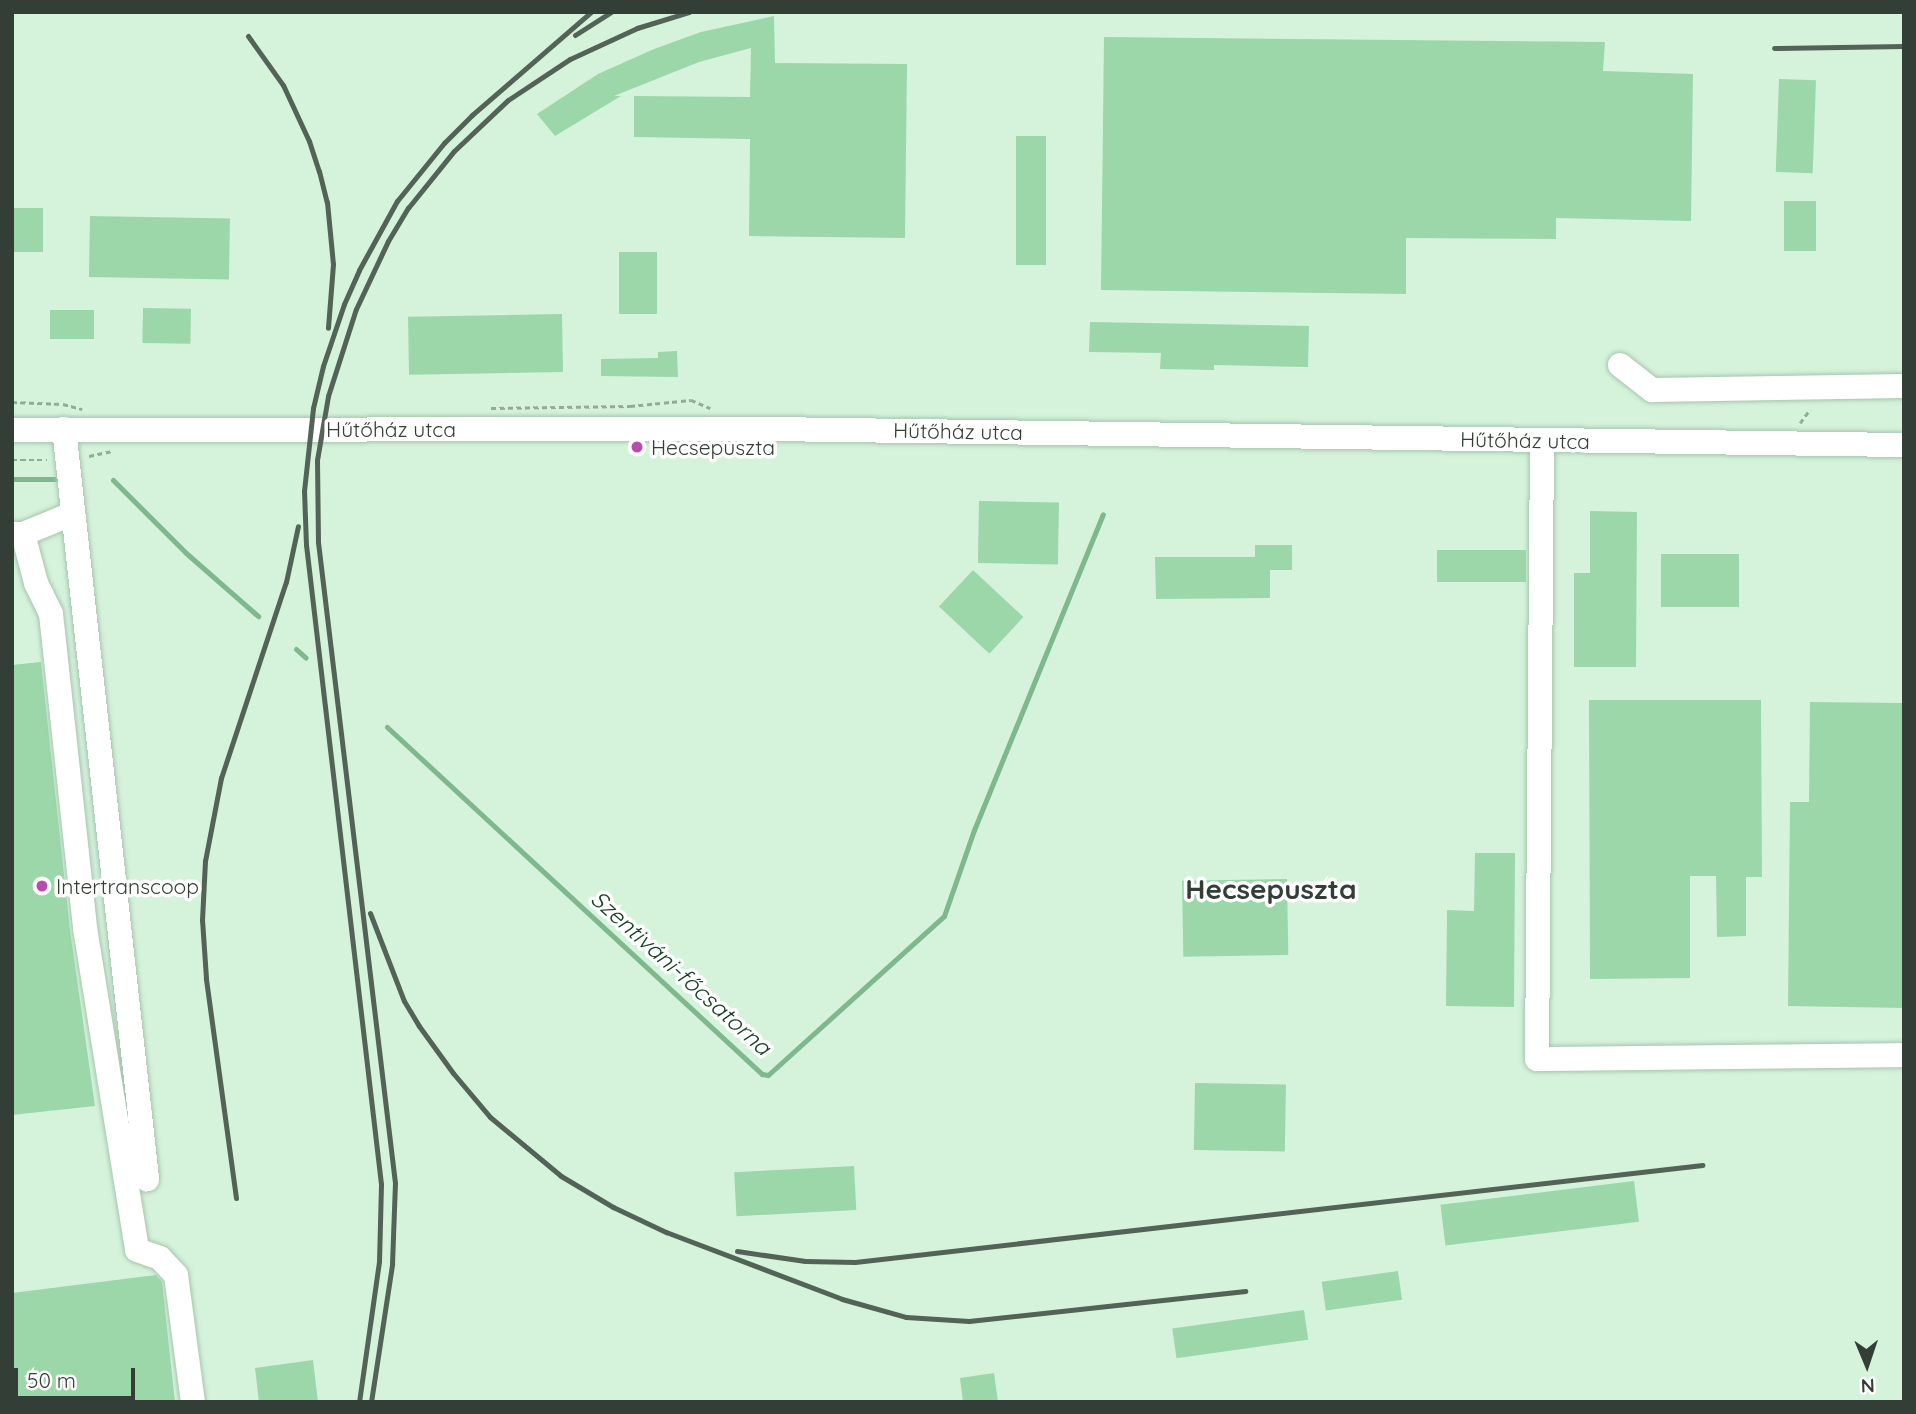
<!DOCTYPE html>
<html>
<head>
<meta charset="utf-8">
<style>
	body { margin:0 }
	#map { position:relative; width:1916px; height:1414px; overflow:hidden; background:#d5f3db; font-family:Quicksand,sans-serif }
	div>[style] { position:absolute }
	.stream>* { height:5px; margin:-2.5px; padding:0 2.5px; transform-origin:2.5px; border-radius:2.5px; background:#7eb88c }
	.building>* { inset:0; background:#9cd7aa; transform-origin:0 0 }
	.path>* { height:2.5px; margin-top:-1.25px; transform-origin:0; background:repeating-linear-gradient(90deg,#94aa98 0 5px,transparent 0 8.5px) }
	.roads { filter:drop-shadow(0 0 2px #a7c4ad) drop-shadow(0 0 2px #a7c4ad) }
	.minor>* { height:24px; margin:-12px; padding:0 12px; transform-origin:12px; border-radius:12px; background:#fff }
	.rail>* { height:5px; margin:-2.5px; padding:0 2.5px; transform-origin:2.5px; border-radius:2.5px; background:#536357 }
	.dots>* { width:19px; height:19px; translate:-50% -50%; box-sizing:border-box; border:4px solid #fff; border-radius:50% }
	span { translate:-50% -50%; white-space:nowrap; text-align:center; line-height:1.15; -webkit-text-stroke:7px #fff; paint-order:stroke }
	.street-label { font-size:21px; color:#333f36 }
	.poi-label { font-size:21px; color:#333f36 }
	.left { translate:0 -50%; text-align:left }
	.water-label { font-size:23px; color:#164224; font-style:italic }
	.district-label { font-size:28px; color:#333f36; font-weight:700 }
	.frame { position:absolute; inset:0; border:14px solid #333f36; pointer-events:none }
	.north { position:absolute; left:1832px; top:1330px; width:70px; height:70px; -webkit-text-stroke:5px #fff; paint-order:stroke; rotate:178deg; font-size:19px; font-weight:700; line-height:28px; text-align:center; color:#333f36 }
	.north::after { content:''; display:block; margin:auto; width:24px; height:32px; background:#333f36; clip-path:polygon(50% 0,100% 100%,50% 72%,0 100%) }
	.scale { position:absolute; left:14px; top:1368px; width:121px; height:32px; box-sizing:border-box; border:4px solid #333f36; border-top:0; padding-left:9px; font-size:21px; line-height:24px; white-space:nowrap; color:#333f36; -webkit-text-stroke:5px #fff; paint-order:stroke }
</style>
</head>
<body>
<div id="map">
	<div class="stream">
		<i style="left:12px;top:479px;width:43px"></i>
		<i style="left:113px;top:480px;width:103px;rotate:45deg"></i>
		<i style="left:186px;top:553px;width:96px;rotate:41.2deg"></i>
		<i style="left:296px;top:649px;width:13px;rotate:42deg"></i>
		<i style="left:387px;top:727px;width:511px;rotate:42.78deg"></i>
		<i style="left:762px;top:1074px;width:6px;rotate:9deg"></i>
		<i style="left:768px;top:1075px;width:237px;rotate:-42.1deg"></i>
		<i style="left:944px;top:916px;width:91px;rotate:-70.8deg"></i>
		<i style="left:974px;top:830px;width:341px;rotate:-67.8deg"></i>
	</div>
	<div class="building">
		<i style="clip-path:polygon(774px 16px,775px 63px,907px 64px,905px 238px,749px 236px,750px 139px,634px 137px,634px 96px,750px 97px,751px 48px,699px 62px,614px 96px,621px 96px,555px 136px,537px 114px,598px 74px,654px 49px,701px 32px)"></i>
		<i style="clip-path:polygon(1104px 37px,1605px 42px,1603px 71px,1693px 74px,1691px 221px,1556px 218px,1556px 239px,1406px 238px,1406px 294px,1101px 290px)"></i>
		<i style="left:1779px;top:79px;width:37px;height:93px;rotate:2deg"></i>
		<i style="left:1016px;top:136px;width:30px;height:129px"></i>
		<i style="left:1784px;top:201px;width:32px;height:50px"></i>
		<i style="left:12px;top:208px;width:31px;height:44px"></i>
		<i style="left:90px;top:216px;width:140px;height:61px;rotate:1deg"></i>
		<i style="left:619px;top:252px;width:38px;height:62px"></i>
		<i style="left:143px;top:308px;width:48px;height:35px;rotate:1deg"></i>
		<i style="left:50px;top:310px;width:44px;height:29px"></i>
		<i style="left:562px;top:314px;width:58px;height:154px;rotate:89deg"></i>
		<i style="clip-path:polygon(1090px 322px,1309px 326px,1308px 367px,1214px 365px,1214px 370px,1160px 369px,1161px 353px,1089px 352px)"></i>
		<i style="clip-path:polygon(677px 351px,678px 377px,601px 376px,601px 359px,658px 358px,658px 352px)"></i>
		<i style="left:979px;top:501px;width:80px;height:62px;rotate:1deg"></i>
		<i style="clip-path:polygon(1590px 511px,1637px 512px,1636px 667px,1574px 667px,1574px 573px,1590px 573px)"></i>
		<i style="clip-path:polygon(1255px 545px,1292px 545px,1292px 570px,1270px 570px,1270px 598px,1156px 599px,1155px 557px,1255px 557px)"></i>
		<i style="left:1437px;top:550px;width:89px;height:32px"></i>
		<i style="left:1661px;top:554px;width:78px;height:53px"></i>
		<i style="left:973px;top:570px;width:69px;height:50px;rotate:43deg"></i>
		<i style="clip-path:polygon(41px 662px,70px 930px,95px 1106px,12px 1115px,12px 665px)"></i>
		<i style="clip-path:polygon(1589px 700px,1761px 700px,1762px 877px,1746px 877px,1746px 936px,1717px 937px,1716px 876px,1690px 876px,1690px 978px,1590px 979px)"></i>
		<i style="clip-path:polygon(1810px 702px,1904px 703px,1904px 1008px,1788px 1006px,1790px 802px,1809px 802px)"></i>
		<i style="clip-path:polygon(1475px 853px,1515px 853px,1514px 1007px,1446px 1006px,1447px 910px,1474px 911px)"></i>
		<i style="left:1287px;top:879px;width:76px;height:105px;rotate:89deg"></i>
		<i style="left:1195px;top:1083px;width:91px;height:67px;rotate:1deg"></i>
		<i style="left:854px;top:1166px;width:44px;height:120px;rotate:87deg"></i>
		<i style="left:1634px;top:1181px;width:41px;height:195px;rotate:83deg"></i>
		<i style="left:1398px;top:1271px;width:29px;height:77px;rotate:82deg"></i>
		<i style="clip-path:polygon(156px 1275px,162px 1282px,175px 1402px,12px 1402px,12px 1293px)"></i>
		<i style="left:1304px;top:1310px;width:30px;height:133px;rotate:82deg"></i>
		<i style="clip-path:polygon(313px 1360px,318px 1402px,259px 1402px,255px 1368px)"></i>
		<i style="clip-path:polygon(994px 1373px,998px 1402px,963px 1402px,960px 1378px)"></i>
	</div>
	<div class="path">
		<i style="left:12px;top:402px;width:51px;rotate:2.2deg"></i>
		<i style="left:63px;top:404px;width:20px;rotate:15deg"></i>
		<i style="left:491px;top:408px;width:139px;rotate:-0.8deg"></i>
		<i style="left:630px;top:406px;width:61px;rotate:-5.6deg"></i>
		<i style="left:691px;top:400px;width:21px;rotate:23deg"></i>
		<i style="left:1800px;top:423px;width:17px;rotate:-54deg"></i>
		<i style="left:89px;top:456px;width:25px;rotate:-12deg"></i>
		<i style="left:12px;top:460px;width:35px"></i>
	</div>
	<div class="roads">
		<div class="minor">
			<i style="left:1620px;top:365px;width:41px;rotate:38deg"></i>
			<i style="left:1652px;top:390px;width:252px;rotate:-0.9deg"></i>
			<i style="left:64px;top:429px;width:755px;rotate:83.68deg"></i>
			<i style="left:12px;top:430px;width:758px;rotate:-0.08deg"></i>
			<i style="left:770px;top:429px;width:1134px;rotate:0.81deg"></i>
			<i style="left:1542px;top:440px;width:619px;rotate:90.46deg"></i>
			<i style="left:1537px;top:1059px;width:367px;rotate:-0.6deg"></i>
			<i style="left:12px;top:534px;width:11px"></i>
			<i style="left:23px;top:534px;width:53px;rotate:-22.2deg"></i>
			<i style="left:23px;top:534px;width:51px;rotate:75.1deg"></i>
			<i style="left:36px;top:583px;width:34px;rotate:64deg"></i>
			<i style="left:51px;top:614px;width:316px;rotate:83.8deg"></i>
			<i style="left:85px;top:928px;width:326px;rotate:80.8deg"></i>
			<i style="left:137px;top:1250px;width:24px;rotate:19deg"></i>
			<i style="left:160px;top:1258px;width:23px;rotate:47deg"></i>
			<i style="left:176px;top:1275px;width:128px;rotate:82.4deg"></i>
		</div>
	</div>
	<div class="rail">
		<i style="left:575px;top:35px;width:43px;rotate:-32.6deg"></i>
		<i style="left:248px;top:36px;width:60px;rotate:54.5deg"></i>
		<i style="left:283px;top:85px;width:62px;rotate:65.1deg"></i>
		<i style="left:309px;top:141px;width:32px;rotate:72deg"></i>
		<i style="left:319px;top:171px;width:32px;rotate:76deg"></i>
		<i style="left:327px;top:202px;width:62px;rotate:84.5deg"></i>
		<i style="left:333px;top:264px;width:64px;rotate:94.5deg"></i>
		<i style="left:1774px;top:48px;width:130px;rotate:-0.9deg"></i>
		<i style="left:370px;top:913px;width:94px;rotate:68.9deg"></i>
		<i style="left:404px;top:1001px;width:29px;rotate:59deg"></i>
		<i style="left:419px;top:1026px;width:58px;rotate:54.1deg"></i>
		<i style="left:453px;top:1073px;width:57px;rotate:49.9deg"></i>
		<i style="left:490px;top:1117px;width:92px;rotate:39.7deg"></i>
		<i style="left:561px;top:1176px;width:61px;rotate:30.8deg"></i>
		<i style="left:613px;top:1207px;width:59px;rotate:25.3deg"></i>
		<i style="left:666px;top:1232px;width:188px;rotate:20.8deg"></i>
		<i style="left:842px;top:1299px;width:66px;rotate:15.7deg"></i>
		<i style="left:906px;top:1317px;width:63px;rotate:3.6deg"></i>
		<i style="left:969px;top:1321px;width:278px;rotate:-6.2deg"></i>
		<i style="left:236px;top:1198px;width:222px;rotate:-97.8deg"></i>
		<i style="left:206px;top:978px;width:58px;rotate:-93.9deg"></i>
		<i style="left:202px;top:920px;width:59px;rotate:-87.1deg"></i>
		<i style="left:205px;top:861px;width:85px;rotate:-79.1deg"></i>
		<i style="left:221px;top:778px;width:206px;rotate:-71.7deg"></i>
		<i style="left:286px;top:582px;width:57px;rotate:-77.9deg"></i>
		<i style="left:737px;top:1251px;width:69px;rotate:8.4deg"></i>
		<i style="left:805px;top:1261px;width:50px;rotate:1.1deg"></i>
		<i style="left:855px;top:1262px;width:853px;rotate:-6.53deg"></i>
		<i style="left:359px;top:1402px;width:142px;rotate:-81.9deg"></i>
		<i style="left:379px;top:1261px;width:77px;rotate:-88.5deg"></i>
		<i style="left:381px;top:1184px;width:643px;rotate:-96.69deg"></i>
		<i style="left:306px;top:545px;width:54px;rotate:-92.1deg"></i>
		<i style="left:304px;top:491px;width:83px;rotate:-83.8deg"></i>
		<i style="left:313px;top:408px;width:43px;rotate:-76.6deg"></i>
		<i style="left:323px;top:366px;width:65px;rotate:-71.3deg"></i>
		<i style="left:344px;top:304px;width:37px;rotate:-66deg"></i>
		<i style="left:359px;top:270px;width:79px;rotate:-61.2deg"></i>
		<i style="left:397px;top:201px;width:75px;rotate:-51deg"></i>
		<i style="left:444px;top:143px;width:40px;rotate:-45deg"></i>
		<i style="left:472px;top:115px;width:157px;rotate:-40.9deg"></i>
		<i style="left:371px;top:1402px;width:140px;rotate:-81.3deg"></i>
		<i style="left:392px;top:1264px;width:81px;rotate:-87.9deg"></i>
		<i style="left:395px;top:1183px;width:646px;rotate:-96.85deg"></i>
		<i style="left:318px;top:542px;width:82px;rotate:-90.7deg"></i>
		<i style="left:317px;top:460px;width:65px;rotate:-80.2deg"></i>
		<i style="left:328px;top:396px;width:91px;rotate:-72.2deg"></i>
		<i style="left:356px;top:309px;width:75px;rotate:-64.8deg"></i>
		<i style="left:388px;top:241px;width:39px;rotate:-59deg"></i>
		<i style="left:408px;top:208px;width:73px;rotate:-51.1deg"></i>
		<i style="left:454px;top:151px;width:74px;rotate:-43.4deg"></i>
		<i style="left:508px;top:100px;width:74px;rotate:-33.5deg"></i>
		<i style="left:570px;top:59px;width:74px;rotate:-24.8deg"></i>
		<i style="left:637px;top:28px;width:54px;rotate:-17.1deg"></i>
	</div>
	<div class="dots">
		<i style="left:637px;top:447px;background:#b84dae"></i>
		<i style="left:42px;top:886px;background:#b84dae"></i>
	</div>
	<div class="street-label">
		<span style="left:391px;top:429px">Hűtőház utca</span>
		<span style="left:958px;top:431px;rotate:1deg">Hűtőház utca</span>
		<span style="left:1525px;top:440px;rotate:1deg">Hűtőház utca</span>
	</div>
	<div class="poi-label">
		<span class="left" style="left:651px;top:447px">Hecsepuszta</span>
		<span class="left" style="left:56px;top:886px">Intertranscoop</span>
	</div>
	<div class="water-label">
		<span style="left:681px;top:973px;rotate:42deg">Szentiváni-főcsatorna</span>
	</div>
	<div class="district-label">
		<span style="left:1271px;top:889px">Hecsepuszta</span>
	</div>
	<div class="frame"></div>
	<div class="north">N</div>
	<div class="scale">50 m</div>
</div>
</body>
</html>
